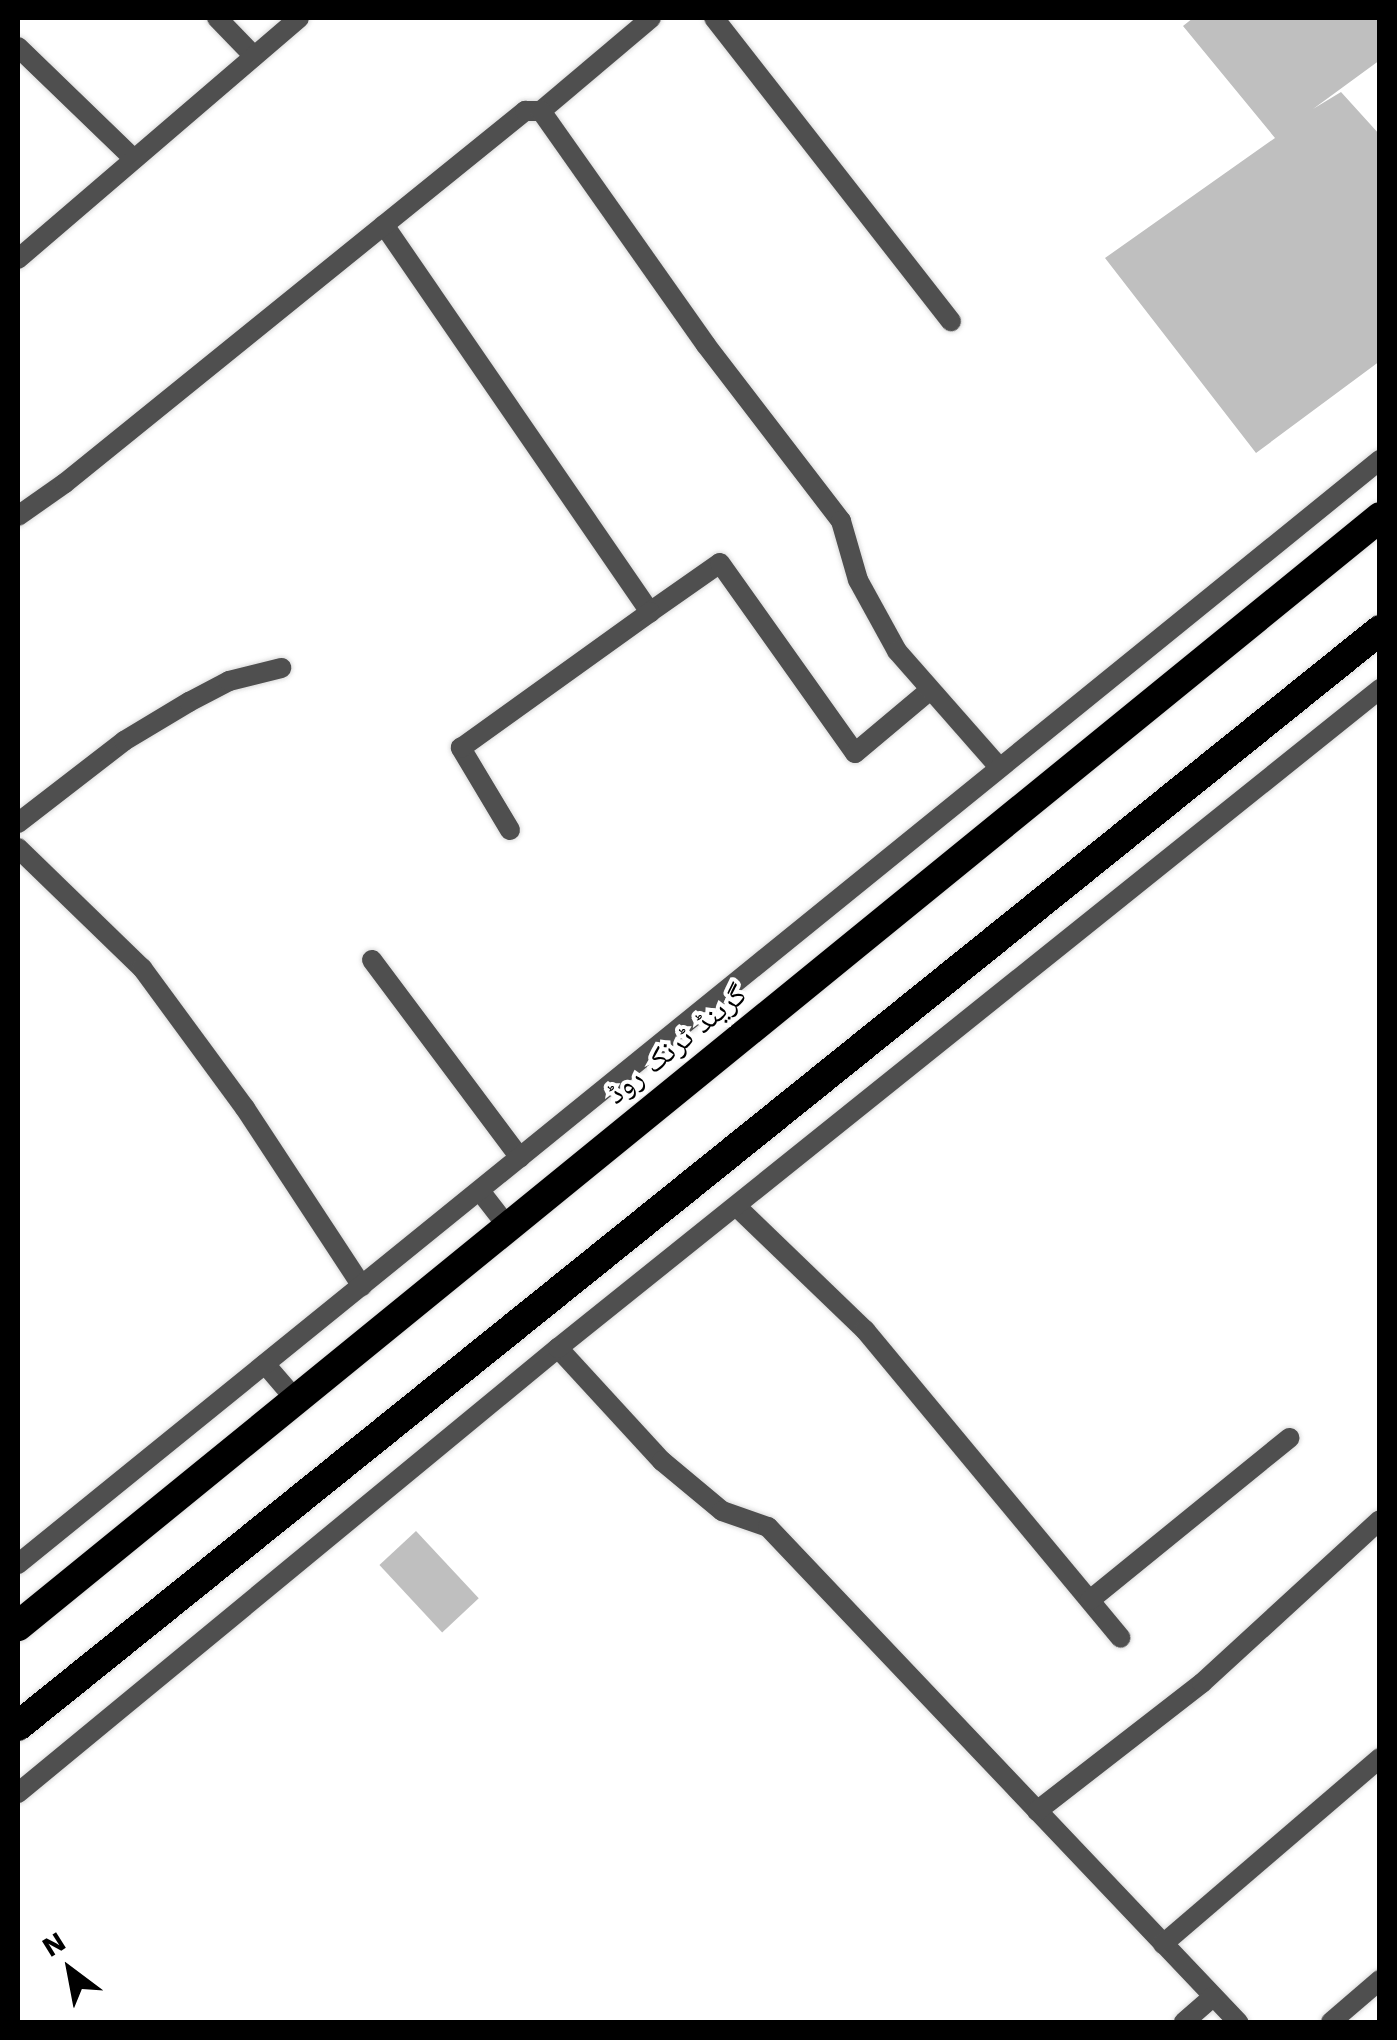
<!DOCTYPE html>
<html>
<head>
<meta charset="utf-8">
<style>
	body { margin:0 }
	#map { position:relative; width:1397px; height:2040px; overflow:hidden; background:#fff; font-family:"Work Sans","Noto Naskh Arabic",sans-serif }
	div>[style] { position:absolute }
	.building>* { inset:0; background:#bfbfbf; transform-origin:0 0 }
	.roads { filter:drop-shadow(0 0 2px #dbdbdb) drop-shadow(0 0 2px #dbdbdb) }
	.street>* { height:20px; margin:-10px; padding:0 10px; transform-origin:10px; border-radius:10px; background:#4f4f4f }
	.highway>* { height:30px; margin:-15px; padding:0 15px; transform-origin:15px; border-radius:15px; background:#000 }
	span { translate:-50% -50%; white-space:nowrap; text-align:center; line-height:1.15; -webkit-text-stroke:8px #fff; paint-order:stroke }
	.street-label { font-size:30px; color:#000 }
	.frame { position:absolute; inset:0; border:20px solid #000; pointer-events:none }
	.north { position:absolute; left:20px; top:1920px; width:100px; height:100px; -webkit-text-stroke:8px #fff; paint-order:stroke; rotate:328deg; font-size:28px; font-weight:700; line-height:40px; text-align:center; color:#000 }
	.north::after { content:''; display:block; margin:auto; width:35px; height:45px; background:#000; clip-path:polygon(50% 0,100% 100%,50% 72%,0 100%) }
</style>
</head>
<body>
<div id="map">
	<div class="building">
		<i style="clip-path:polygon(1193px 18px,1380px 18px,1380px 60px,1313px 109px,1341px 92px,1380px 135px,1380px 361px,1256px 453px,1105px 258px,1275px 138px,1183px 26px)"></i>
		<i style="left:416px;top:1531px;width:92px;height:50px;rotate:47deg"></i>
	</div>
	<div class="roads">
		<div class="street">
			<i style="left:217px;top:18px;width:53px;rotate:45.8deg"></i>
			<i style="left:714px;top:18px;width:385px;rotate:52deg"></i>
			<i style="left:18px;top:47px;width:161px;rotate:44deg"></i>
			<i style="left:541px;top:111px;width:144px;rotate:-40.2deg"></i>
			<i style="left:384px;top:225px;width:470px;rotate:55.5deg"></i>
			<i style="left:650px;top:612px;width:85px;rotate:-35deg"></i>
			<i style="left:720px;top:563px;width:233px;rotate:54.6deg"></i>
			<i style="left:855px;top:753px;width:98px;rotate:-40deg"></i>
			<i style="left:18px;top:259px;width:370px;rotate:-40.6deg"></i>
			<i style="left:18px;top:516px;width:57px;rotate:-35.1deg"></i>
			<i style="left:65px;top:483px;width:592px;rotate:-38.96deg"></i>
			<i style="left:525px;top:111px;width:16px"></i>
			<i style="left:541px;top:111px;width:286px;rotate:54.8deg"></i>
			<i style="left:706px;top:345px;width:222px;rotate:52.5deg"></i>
			<i style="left:841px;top:521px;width:61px;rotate:73.9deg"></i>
			<i style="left:858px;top:580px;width:81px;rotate:61.2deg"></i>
			<i style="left:897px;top:651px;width:154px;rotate:48.7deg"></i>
			<i style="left:18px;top:823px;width:134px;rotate:-37.7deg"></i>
			<i style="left:124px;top:741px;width:76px;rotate:-31deg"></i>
			<i style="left:189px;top:702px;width:45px;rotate:-27.7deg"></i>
			<i style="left:229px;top:681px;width:54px;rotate:-14deg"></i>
			<i style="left:510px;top:830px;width:96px;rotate:-120.9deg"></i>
			<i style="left:461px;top:748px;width:233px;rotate:-35.7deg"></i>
			<i style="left:18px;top:848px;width:173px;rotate:44.1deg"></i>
			<i style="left:142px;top:968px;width:174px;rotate:53.7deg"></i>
			<i style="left:245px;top:1108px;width:213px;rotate:56.7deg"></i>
			<i style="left:372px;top:960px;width:247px;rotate:53.2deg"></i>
			<i style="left:480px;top:1191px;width:46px;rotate:52.1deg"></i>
			<i style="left:737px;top:1207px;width:178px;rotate:43.9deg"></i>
			<i style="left:865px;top:1330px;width:400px;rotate:50.3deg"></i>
			<i style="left:558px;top:1348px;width:154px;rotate:47.4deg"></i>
			<i style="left:662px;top:1461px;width:78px;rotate:39.8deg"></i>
			<i style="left:722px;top:1511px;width:49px;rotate:19.2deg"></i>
			<i style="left:768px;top:1527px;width:683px;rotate:46.48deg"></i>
			<i style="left:265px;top:1364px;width:48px;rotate:49.3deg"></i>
			<i style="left:18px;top:1564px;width:1753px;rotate:-39.03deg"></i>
			<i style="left:1090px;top:1600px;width:257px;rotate:-39.1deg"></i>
			<i style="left:18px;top:1793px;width:700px;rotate:-39.49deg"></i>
			<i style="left:558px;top:1348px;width:1054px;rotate:-38.72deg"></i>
			<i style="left:1037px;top:1811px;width:209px;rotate:-37.8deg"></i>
			<i style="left:1202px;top:1683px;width:241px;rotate:-42.5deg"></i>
			<i style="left:1163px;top:1944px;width:286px;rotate:-40.6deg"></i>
			<i style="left:1184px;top:2022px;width:38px;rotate:-41deg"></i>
			<i style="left:1331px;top:2022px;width:65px;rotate:-40.6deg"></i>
		</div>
		<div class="highway">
			<i style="left:18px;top:1626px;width:1756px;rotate:-39.15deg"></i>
			<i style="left:18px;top:1726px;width:1748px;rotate:-38.82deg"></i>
		</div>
	</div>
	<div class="street-label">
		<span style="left:676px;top:1044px;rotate:-39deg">گرینڈ ٹرنک روڈ</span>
	</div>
	<div class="frame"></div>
	<div class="north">N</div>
</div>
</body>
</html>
